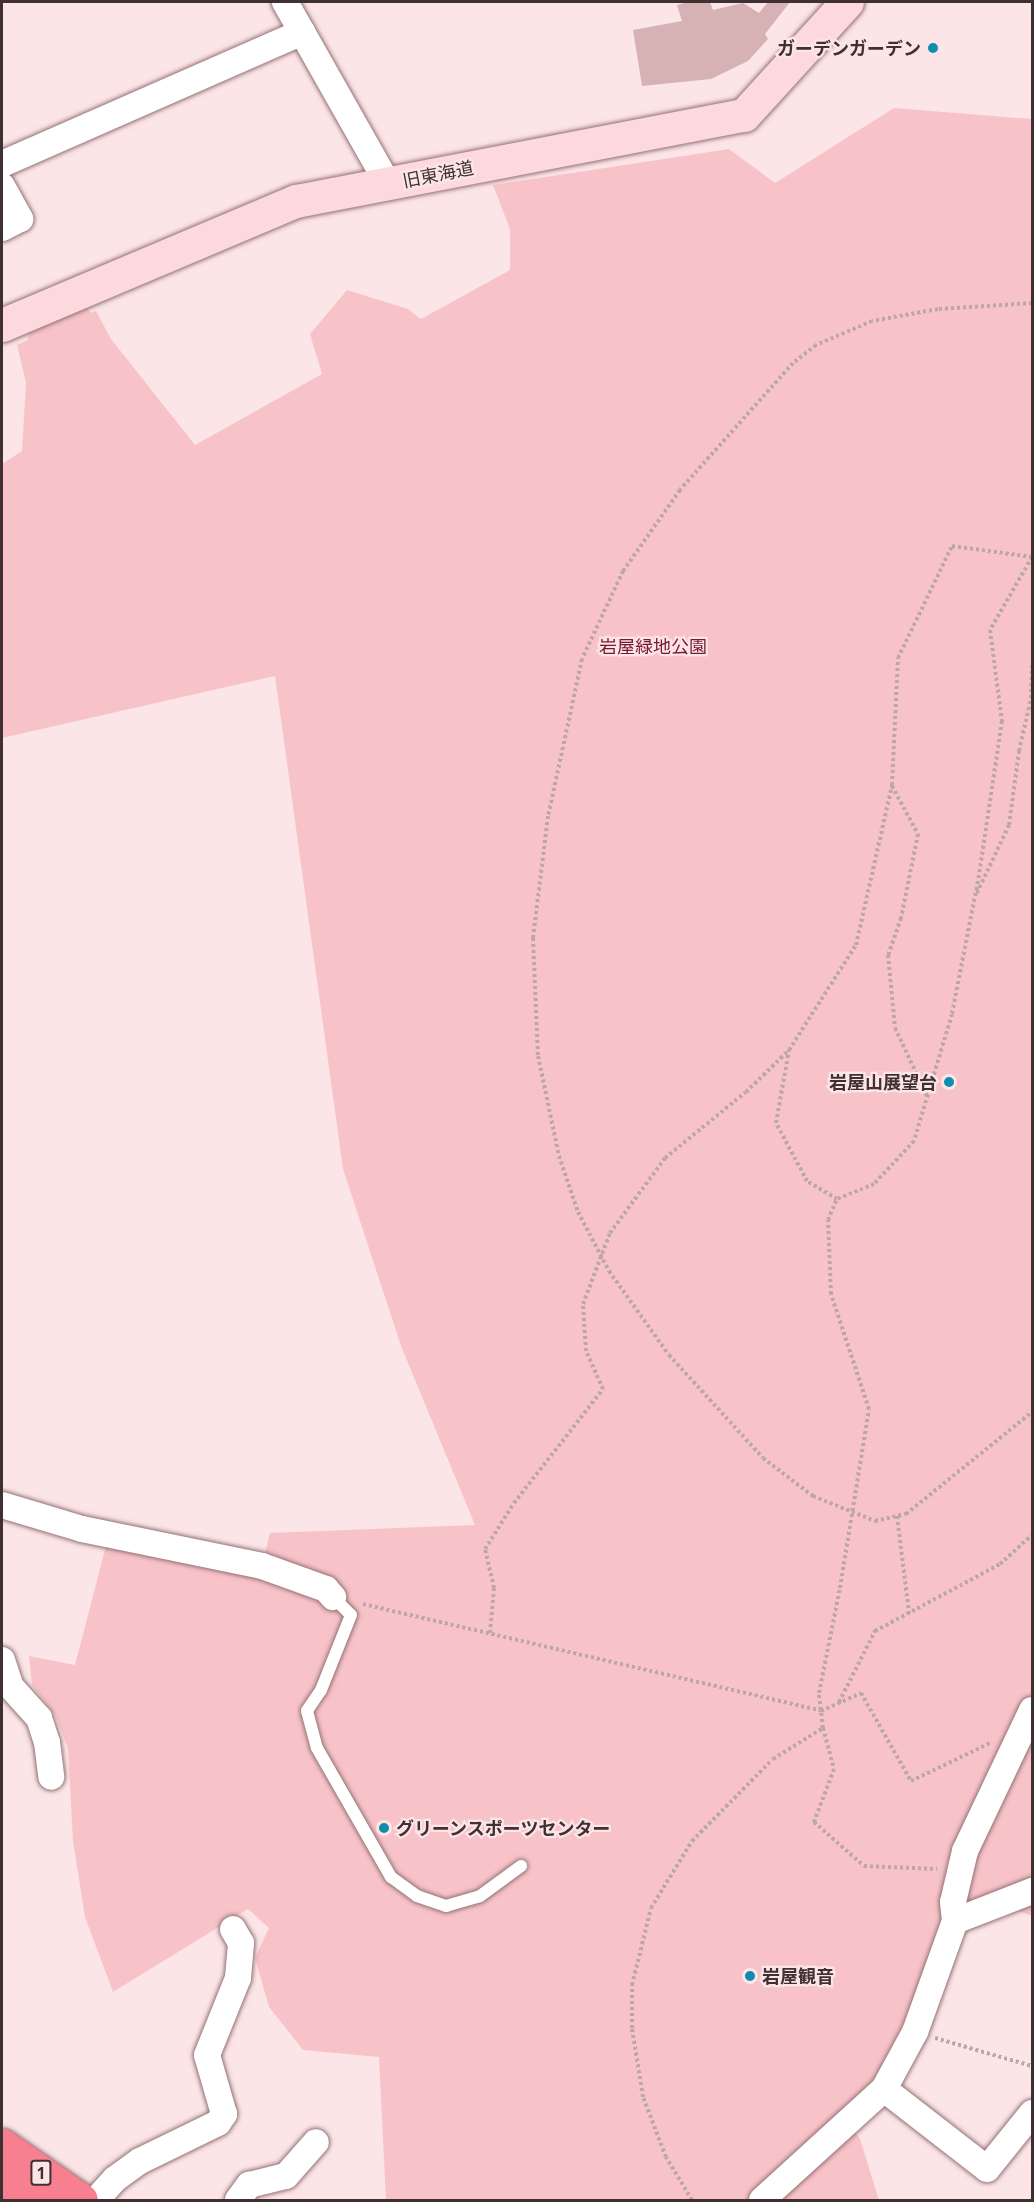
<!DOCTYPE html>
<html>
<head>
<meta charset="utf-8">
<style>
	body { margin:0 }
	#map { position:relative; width:1034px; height:2202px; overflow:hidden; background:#fce5e7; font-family:"Open Sans","Noto Sans JP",sans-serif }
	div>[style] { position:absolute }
	.green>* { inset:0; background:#f8c3c8 }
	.building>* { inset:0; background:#d6b2b5 }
	.path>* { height:4px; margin-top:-2px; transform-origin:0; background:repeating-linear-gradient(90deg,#bba7a8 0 3px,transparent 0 6px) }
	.roads { filter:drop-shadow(0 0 2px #937275) drop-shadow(0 0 2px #937275) }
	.lane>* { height:12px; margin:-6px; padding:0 6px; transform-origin:6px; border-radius:6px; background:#fff }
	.street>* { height:26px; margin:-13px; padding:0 13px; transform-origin:13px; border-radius:13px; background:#fff }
	.secondary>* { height:33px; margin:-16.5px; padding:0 16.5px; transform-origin:16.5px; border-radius:16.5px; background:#fdd9de }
	.highway>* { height:33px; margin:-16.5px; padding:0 16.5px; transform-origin:16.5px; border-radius:16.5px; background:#f77f90 }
	.dots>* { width:16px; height:16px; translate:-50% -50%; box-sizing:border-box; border:3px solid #fce5e7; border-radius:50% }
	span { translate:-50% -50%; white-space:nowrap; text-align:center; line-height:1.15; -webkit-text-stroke:4.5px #fce5e7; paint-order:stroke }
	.shield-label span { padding:2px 4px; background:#fce5e7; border:2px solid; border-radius:4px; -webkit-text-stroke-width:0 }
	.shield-label { font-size:16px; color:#3f3031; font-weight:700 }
	.poi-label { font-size:18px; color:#3f3031; font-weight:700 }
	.right { translate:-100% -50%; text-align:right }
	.left { translate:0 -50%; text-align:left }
	.street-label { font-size:18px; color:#3f3031 }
	.park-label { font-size:18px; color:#77182f }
	.frame { position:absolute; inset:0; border:3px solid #3f3031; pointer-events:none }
</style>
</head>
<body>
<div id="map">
	<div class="green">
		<i style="clip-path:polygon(894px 108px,1032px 119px,1032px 1916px,1000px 1904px,955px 1921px,901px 2051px,852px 2127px,860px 2139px,879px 2200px,386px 2200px,379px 2057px,303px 2050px,269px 2007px,255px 1958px,269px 1928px,248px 1909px,113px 1992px,85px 1917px,73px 1841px,68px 1748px,55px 1715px,32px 1685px,29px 1656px,75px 1665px,107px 1542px,262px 1566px,270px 1533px,475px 1525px,401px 1346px,343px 1169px,275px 676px,2px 738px,2px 464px,22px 451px,26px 383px,17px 345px,28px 340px,29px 329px,85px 305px,91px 313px,96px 311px,111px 339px,195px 445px,322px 374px,310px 334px,347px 290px,408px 309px,421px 319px,510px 270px,510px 229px,493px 185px,729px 149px,775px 183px)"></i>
	</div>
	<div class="building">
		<i style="clip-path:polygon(688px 2px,710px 2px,713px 10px,743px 3px,759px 13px,768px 2px,790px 2px,765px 34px,768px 39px,748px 61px,711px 79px,642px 86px,633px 30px,682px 21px,677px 5px)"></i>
	</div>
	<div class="path">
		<i style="left:1032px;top:303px;width:94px;rotate:176.3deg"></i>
		<i style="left:938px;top:309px;width:67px;rotate:169.7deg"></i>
		<i style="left:872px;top:321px;width:61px;rotate:156.8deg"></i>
		<i style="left:816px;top:345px;width:29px;rotate:142deg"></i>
		<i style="left:793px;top:363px;width:170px;rotate:131.7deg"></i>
		<i style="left:680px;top:490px;width:99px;rotate:125.1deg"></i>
		<i style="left:623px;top:571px;width:97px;rotate:115deg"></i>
		<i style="left:582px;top:659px;width:161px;rotate:102.2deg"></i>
		<i style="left:548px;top:816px;width:123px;rotate:97deg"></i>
		<i style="left:533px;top:938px;width:118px;rotate:87.6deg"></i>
		<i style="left:538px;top:1056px;width:102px;rotate:78.1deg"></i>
		<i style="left:559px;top:1156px;width:59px;rotate:71.3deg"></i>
		<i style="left:578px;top:1212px;width:67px;rotate:62.3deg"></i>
		<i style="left:609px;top:1271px;width:103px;rotate:54.5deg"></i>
		<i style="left:669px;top:1355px;width:139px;rotate:47.6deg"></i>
		<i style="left:763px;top:1458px;width:63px;rotate:37.2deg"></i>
		<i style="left:813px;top:1496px;width:67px;rotate:22deg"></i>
		<i style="left:875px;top:1521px;width:32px;rotate:-13deg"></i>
		<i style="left:906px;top:1514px;width:162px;rotate:-39deg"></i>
		<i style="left:952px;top:546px;width:81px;rotate:7.8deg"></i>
		<i style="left:1032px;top:557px;width:84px;rotate:119.9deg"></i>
		<i style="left:990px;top:630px;width:92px;rotate:82.5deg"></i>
		<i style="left:1002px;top:721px;width:162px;rotate:98.5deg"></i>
		<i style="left:978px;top:881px;width:136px;rotate:101.1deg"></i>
		<i style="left:952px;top:1014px;width:133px;rotate:106.7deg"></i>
		<i style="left:914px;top:1141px;width:59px;rotate:132.9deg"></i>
		<i style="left:874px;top:1184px;width:40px;rotate:158deg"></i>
		<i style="left:837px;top:1199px;width:35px;rotate:-149deg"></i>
		<i style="left:807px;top:1181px;width:66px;rotate:-118.1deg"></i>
		<i style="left:776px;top:1123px;width:74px;rotate:-79.9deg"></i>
		<i style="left:789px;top:1050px;width:125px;rotate:-57.5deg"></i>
		<i style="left:856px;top:945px;width:164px;rotate:-77.3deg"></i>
		<i style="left:892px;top:785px;width:127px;rotate:-87.3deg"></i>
		<i style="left:898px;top:658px;width:124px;rotate:-64.3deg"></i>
		<i style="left:892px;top:786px;width:55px;rotate:61.6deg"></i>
		<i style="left:918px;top:834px;width:86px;rotate:101.4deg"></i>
		<i style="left:901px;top:918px;width:39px;rotate:109deg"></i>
		<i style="left:888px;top:955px;width:73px;rotate:84.5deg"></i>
		<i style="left:895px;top:1028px;width:75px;rotate:64.8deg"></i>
		<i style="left:977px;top:893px;width:75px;rotate:-64.8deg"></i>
		<i style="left:1009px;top:825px;width:75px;rotate:-82.3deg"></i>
		<i style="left:1019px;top:751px;width:54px;rotate:-77.2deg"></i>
		<i style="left:1031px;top:698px;width:35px;rotate:-88deg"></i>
		<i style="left:897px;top:1516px;width:98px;rotate:82.9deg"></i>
		<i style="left:363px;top:1604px;width:470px;rotate:13.1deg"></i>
		<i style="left:821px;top:1711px;width:44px;rotate:-24.2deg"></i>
		<i style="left:861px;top:1693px;width:101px;rotate:60.4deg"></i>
		<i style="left:911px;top:1781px;width:90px;rotate:-25.7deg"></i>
		<i style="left:490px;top:1633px;width:45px;rotate:-84.9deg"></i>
		<i style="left:494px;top:1588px;width:40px;rotate:-103deg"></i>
		<i style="left:485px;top:1549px;width:54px;rotate:-57.8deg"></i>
		<i style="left:514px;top:1503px;width:145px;rotate:-52deg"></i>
		<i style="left:603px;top:1389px;width:42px;rotate:-114.1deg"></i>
		<i style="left:586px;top:1351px;width:47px;rotate:-93.7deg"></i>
		<i style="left:583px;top:1304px;width:76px;rotate:-69.2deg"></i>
		<i style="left:610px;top:1233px;width:93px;rotate:-53.7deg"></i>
		<i style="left:665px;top:1158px;width:104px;rotate:-39.2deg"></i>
		<i style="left:746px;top:1092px;width:60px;rotate:-44.3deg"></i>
		<i style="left:839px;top:1702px;width:80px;rotate:-63.1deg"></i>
		<i style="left:875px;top:1631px;width:142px;rotate:-28.2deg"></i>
		<i style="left:1000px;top:1564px;width:43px;rotate:-42.2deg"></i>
		<i style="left:823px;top:1728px;width:42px;rotate:75deg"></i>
		<i style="left:834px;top:1769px;width:57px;rotate:110.7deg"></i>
		<i style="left:814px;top:1822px;width:67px;rotate:41.3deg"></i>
		<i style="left:864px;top:1866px;width:73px;rotate:2.4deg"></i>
		<i style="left:935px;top:2038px;width:101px;rotate:16.1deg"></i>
		<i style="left:692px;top:2200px;width:50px;rotate:-121.2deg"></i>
		<i style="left:666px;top:2157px;width:64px;rotate:-111deg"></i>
		<i style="left:643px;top:2097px;width:70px;rotate:-99.1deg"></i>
		<i style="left:632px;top:2028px;width:43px;rotate:-90deg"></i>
		<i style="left:632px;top:1985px;width:79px;rotate:-76.1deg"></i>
		<i style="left:651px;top:1908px;width:79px;rotate:-58.5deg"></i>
		<i style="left:692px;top:1841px;width:115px;rotate:-45.4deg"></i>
		<i style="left:773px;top:1759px;width:59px;rotate:-31.8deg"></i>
		<i style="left:823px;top:1728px;width:35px;rotate:-97deg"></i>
		<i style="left:819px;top:1693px;width:107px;rotate:-78.7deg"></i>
		<i style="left:840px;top:1588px;width:181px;rotate:-80.8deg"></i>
		<i style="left:869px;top:1409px;width:121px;rotate:-108.3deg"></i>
		<i style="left:831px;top:1294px;width:74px;rotate:-92.3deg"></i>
		<i style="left:828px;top:1220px;width:23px;rotate:-67deg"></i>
	</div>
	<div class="roads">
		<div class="lane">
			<i style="left:333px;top:1597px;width:25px;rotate:45deg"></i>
			<i style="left:351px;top:1615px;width:81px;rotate:111.8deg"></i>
			<i style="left:321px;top:1690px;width:25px;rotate:124deg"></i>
			<i style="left:307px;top:1711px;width:38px;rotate:75deg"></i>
			<i style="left:317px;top:1748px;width:149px;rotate:60.2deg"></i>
			<i style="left:391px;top:1877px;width:32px;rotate:36deg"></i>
			<i style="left:417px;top:1896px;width:31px;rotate:19deg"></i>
			<i style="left:446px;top:1906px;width:35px;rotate:-16deg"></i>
			<i style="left:480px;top:1896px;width:51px;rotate:-36.2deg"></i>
		</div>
		<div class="street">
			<i style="left:285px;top:2px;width:209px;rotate:60.5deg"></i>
			<i style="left:2px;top:164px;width:328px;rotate:-23.7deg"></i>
			<i style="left:2px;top:186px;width:38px;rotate:61deg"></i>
			<i style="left:20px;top:219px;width:20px;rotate:153deg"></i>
			<i style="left:2px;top:1505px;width:84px;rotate:16.7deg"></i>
			<i style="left:82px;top:1529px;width:184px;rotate:11.6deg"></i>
			<i style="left:262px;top:1566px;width:68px;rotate:19.8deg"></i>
			<i style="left:326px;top:1589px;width:11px;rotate:49deg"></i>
			<i style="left:2px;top:1660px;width:28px;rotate:72deg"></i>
			<i style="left:11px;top:1687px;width:42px;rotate:47.9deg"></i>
			<i style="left:39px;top:1718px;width:25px;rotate:72deg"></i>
			<i style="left:47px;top:1742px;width:35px;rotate:83deg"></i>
			<i style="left:1032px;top:1710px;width:156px;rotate:115.4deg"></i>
			<i style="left:965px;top:1851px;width:52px;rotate:103.2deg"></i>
			<i style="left:953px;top:1902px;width:19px;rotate:84deg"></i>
			<i style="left:955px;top:1921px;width:83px;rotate:-21.3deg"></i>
			<i style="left:884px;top:2089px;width:130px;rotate:37.8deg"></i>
			<i style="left:987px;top:2169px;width:72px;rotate:-51.2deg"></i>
			<i style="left:96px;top:2200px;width:28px;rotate:-48deg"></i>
			<i style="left:115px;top:2179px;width:31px;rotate:-36deg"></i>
			<i style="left:140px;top:2161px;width:87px;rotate:-26deg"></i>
			<i style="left:218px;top:2123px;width:11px;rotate:-56deg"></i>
			<i style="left:224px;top:2114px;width:61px;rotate:-106.1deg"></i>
			<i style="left:207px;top:2055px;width:83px;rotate:-68.1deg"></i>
			<i style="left:238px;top:1978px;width:35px;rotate:-85deg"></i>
			<i style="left:241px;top:1943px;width:16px;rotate:-120deg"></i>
			<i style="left:238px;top:2200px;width:19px;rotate:-54deg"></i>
			<i style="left:249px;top:2185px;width:38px;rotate:-14deg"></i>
			<i style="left:286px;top:2176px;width:45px;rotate:-48.6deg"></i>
			<i style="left:762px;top:2200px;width:165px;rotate:-42.3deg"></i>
			<i style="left:884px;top:2089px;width:65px;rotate:-61.5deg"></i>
			<i style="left:915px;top:2032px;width:118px;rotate:-70.2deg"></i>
		</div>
		<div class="secondary">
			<i style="left:2px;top:325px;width:319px;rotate:-22.9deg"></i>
			<i style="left:296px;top:201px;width:456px;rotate:-10.9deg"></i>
			<i style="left:744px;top:115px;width:153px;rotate:-47.7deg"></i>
		</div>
		<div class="highway">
			<i style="left:2px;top:2145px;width:96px;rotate:34.8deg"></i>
			<i style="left:2px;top:2177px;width:41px;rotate:34.1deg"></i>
		</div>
	</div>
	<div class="dots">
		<i style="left:933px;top:48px;background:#0f8dae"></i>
		<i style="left:949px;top:1082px;background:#0f8dae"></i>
		<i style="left:384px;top:1828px;background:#0f8dae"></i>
		<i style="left:750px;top:1976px;background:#0f8dae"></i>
	</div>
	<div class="shield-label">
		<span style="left:41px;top:2173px">1</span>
	</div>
	<div class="poi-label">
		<span class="right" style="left:921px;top:48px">ガーデンガーデン</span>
		<span class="right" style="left:937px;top:1082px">岩屋山展望台</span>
		<span class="left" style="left:396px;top:1828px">グリーンスポーツセンター</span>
		<span class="left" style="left:762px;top:1976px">岩屋観音</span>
	</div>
	<div class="street-label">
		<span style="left:438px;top:174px;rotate:-11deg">旧東海道</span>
	</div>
	<div class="park-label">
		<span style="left:653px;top:646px">岩屋緑地公園</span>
	</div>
	<div class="frame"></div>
</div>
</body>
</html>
